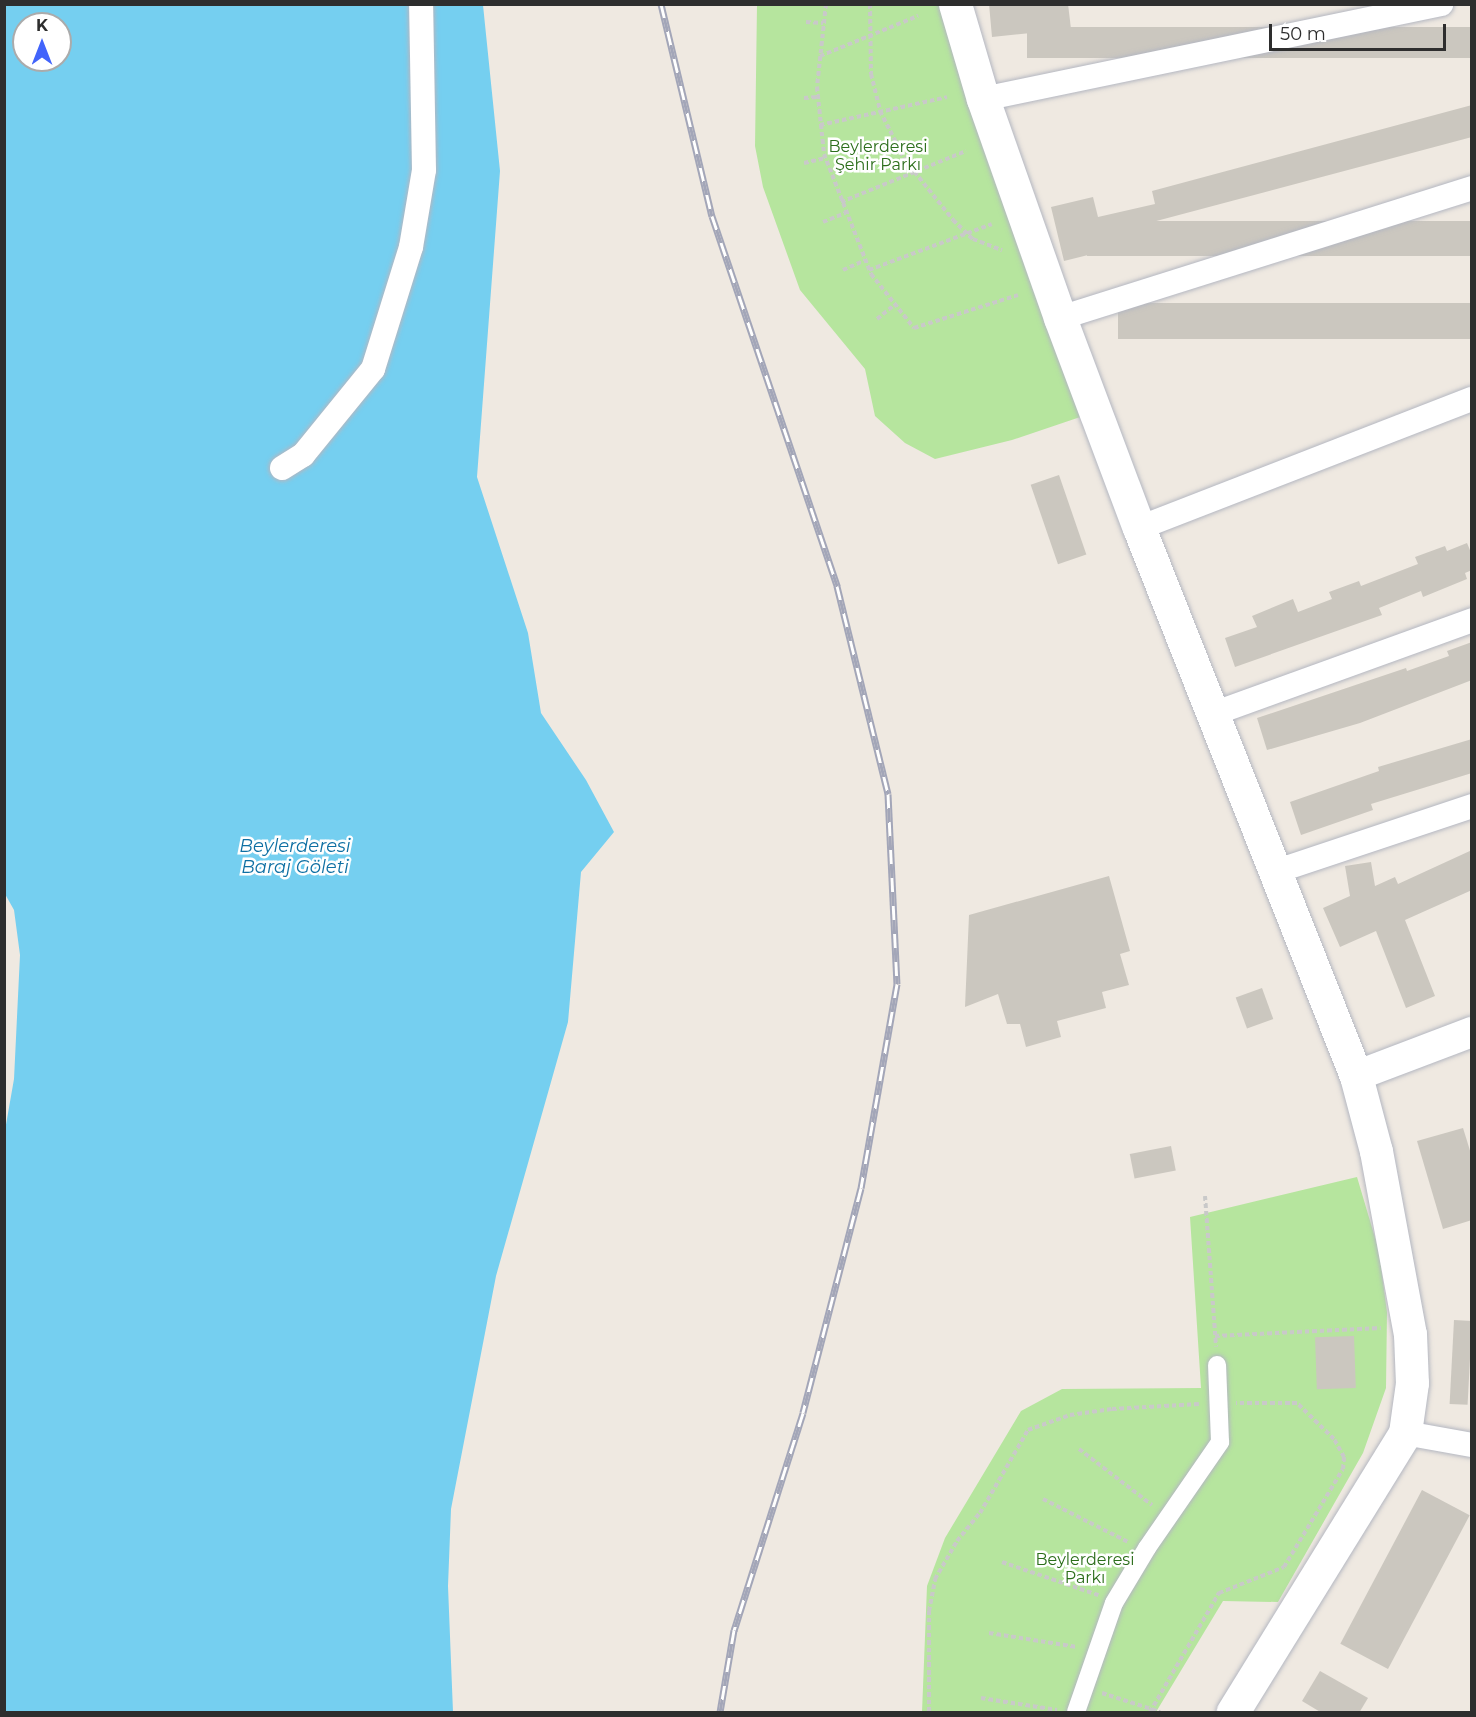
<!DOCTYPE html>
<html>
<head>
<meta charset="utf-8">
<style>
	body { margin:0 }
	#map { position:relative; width:1476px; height:1717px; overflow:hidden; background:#efe9e1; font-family:Montserrat,sans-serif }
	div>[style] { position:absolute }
	.green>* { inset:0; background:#b6e59e }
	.water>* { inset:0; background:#75cff0 }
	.building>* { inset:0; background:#cbc7bf; transform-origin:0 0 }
	.path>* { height:4px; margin-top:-2px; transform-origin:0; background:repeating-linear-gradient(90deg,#c9c9c9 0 4.5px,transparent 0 7.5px) }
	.roads { filter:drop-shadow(0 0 2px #b4b7c1) drop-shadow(0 0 2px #b4b7c1) }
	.pedestrian>* { height:18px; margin:-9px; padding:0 9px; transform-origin:9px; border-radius:9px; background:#fff }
	.minor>* { height:24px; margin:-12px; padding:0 12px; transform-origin:12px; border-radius:12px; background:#fff }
	.tertiary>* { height:30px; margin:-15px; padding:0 15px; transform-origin:15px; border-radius:15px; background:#fff }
	.secondary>* { height:33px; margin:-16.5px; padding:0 16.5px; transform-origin:16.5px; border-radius:16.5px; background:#fff }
	.rail>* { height:7px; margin-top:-3.5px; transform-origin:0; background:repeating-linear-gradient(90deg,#fff 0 14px,#a3a6b8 0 28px); box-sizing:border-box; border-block:2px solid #a3a6b8 }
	span { translate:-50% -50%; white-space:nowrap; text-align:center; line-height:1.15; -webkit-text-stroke:5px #fff; paint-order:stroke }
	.park-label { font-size:16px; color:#2c6e1b }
	.water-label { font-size:18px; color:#0d6fa3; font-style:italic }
	.frame { position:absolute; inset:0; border:6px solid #2e2e2e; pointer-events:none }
	.north { position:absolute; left:12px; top:12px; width:60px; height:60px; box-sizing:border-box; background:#fff; border:2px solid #ababab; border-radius:50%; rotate:0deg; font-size:16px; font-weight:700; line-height:24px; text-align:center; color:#2e2e2e }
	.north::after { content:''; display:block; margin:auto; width:21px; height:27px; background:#4264fb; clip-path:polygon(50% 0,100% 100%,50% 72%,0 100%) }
	.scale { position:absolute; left:1269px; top:24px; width:177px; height:27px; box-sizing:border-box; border:3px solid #2e2e2e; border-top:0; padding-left:8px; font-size:18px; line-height:21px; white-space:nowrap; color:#2e2e2e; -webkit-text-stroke:4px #fff; paint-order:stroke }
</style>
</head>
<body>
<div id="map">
	<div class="green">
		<i style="clip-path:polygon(757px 5px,956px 5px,1095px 412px,1012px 440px,935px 459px,905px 443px,875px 416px,865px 369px,800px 290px,763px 187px,755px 146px)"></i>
		<i style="clip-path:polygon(1357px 1177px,1379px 1251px,1387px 1312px,1386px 1388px,1363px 1453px,1278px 1602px,1223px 1601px,1156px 1712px,922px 1712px,927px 1586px,945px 1538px,1021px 1411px,1062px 1389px,1201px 1388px,1190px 1217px)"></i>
	</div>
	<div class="water">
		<i style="clip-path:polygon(evenodd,5px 5px,483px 5px,500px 171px,477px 477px,528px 633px,541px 713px,586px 780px,614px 832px,581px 872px,568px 1022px,496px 1276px,451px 1509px,448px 1586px,453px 1712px,5px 1712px,4px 1136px,14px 1079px,20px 955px,14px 910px,5px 894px,5px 5px,24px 24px,60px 24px,60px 60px,24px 60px,24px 24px)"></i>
	</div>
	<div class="building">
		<i style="clip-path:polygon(989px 4px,1068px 4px,1071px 29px,992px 37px)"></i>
		<i style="left:1472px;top:27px;width:31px;height:445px;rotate:90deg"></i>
		<i style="clip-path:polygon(1472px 105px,1472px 137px,1130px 228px,1132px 237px,1111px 242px,1112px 249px,1064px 261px,1051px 207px,1093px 197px,1098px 217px,1155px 204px,1152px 191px)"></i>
		<i style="left:1472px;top:221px;width:35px;height:385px;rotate:90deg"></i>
		<i style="left:1472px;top:303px;width:36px;height:354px;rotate:90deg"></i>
		<i style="left:1059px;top:475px;width:84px;height:30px;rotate:71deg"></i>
		<i style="clip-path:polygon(1467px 543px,1472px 555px,1472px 570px,1465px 573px,1467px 579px,1423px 597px,1421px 591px,1379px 608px,1382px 615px,1235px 667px,1225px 638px,1257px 627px,1252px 616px,1293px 599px,1298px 612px,1332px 599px,1329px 592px,1359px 581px,1361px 586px,1418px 564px,1415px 557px,1445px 546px,1447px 551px)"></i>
		<i style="clip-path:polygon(1472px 642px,1472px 680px,1360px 723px,1267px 750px,1257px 718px,1406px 668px,1407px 671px,1449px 656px,1447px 651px)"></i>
		<i style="clip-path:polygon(1472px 739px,1472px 773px,1371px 804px,1373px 810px,1301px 835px,1290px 802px,1379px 771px,1378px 767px)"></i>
		<i style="clip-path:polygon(1472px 850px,1472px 890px,1405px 920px,1435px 996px,1406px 1008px,1376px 931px,1340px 947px,1323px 908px,1350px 896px,1345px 866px,1371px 862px,1375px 886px,1395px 877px,1398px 884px)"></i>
		<i style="clip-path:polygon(1109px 876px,1130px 951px,1120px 954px,1129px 985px,1102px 992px,1106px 1008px,1057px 1021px,1061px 1037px,1026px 1047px,1020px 1024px,1007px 1024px,998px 994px,965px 1007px,969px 915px)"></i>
		<i style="left:1262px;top:988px;width:33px;height:28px;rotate:70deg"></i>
		<i style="clip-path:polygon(1463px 1128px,1472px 1157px,1472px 1220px,1443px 1229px,1417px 1141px)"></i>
		<i style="left:1171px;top:1146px;width:25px;height:42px;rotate:79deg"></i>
		<i style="left:1454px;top:1320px;width:18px;height:84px;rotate:3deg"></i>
		<i style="left:1354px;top:1336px;width:52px;height:39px;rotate:88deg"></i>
		<i style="left:1422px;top:1490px;width:54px;height:174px;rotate:28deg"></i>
		<i style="clip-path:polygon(1320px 1671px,1368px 1698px,1359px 1713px,1322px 1713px,1302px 1701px)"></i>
	</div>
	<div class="path">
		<i style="left:826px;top:4px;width:83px;rotate:96.2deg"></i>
		<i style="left:817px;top:87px;width:67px;rotate:84deg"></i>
		<i style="left:824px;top:154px;width:129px;rotate:68.6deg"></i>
		<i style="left:871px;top:274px;width:69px;rotate:51.5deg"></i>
		<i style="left:914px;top:328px;width:109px;rotate:-17.6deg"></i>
		<i style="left:870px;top:4px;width:70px;rotate:89.2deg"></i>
		<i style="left:871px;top:74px;width:38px;rotate:76deg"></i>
		<i style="left:880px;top:111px;width:55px;rotate:63deg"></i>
		<i style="left:905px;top:160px;width:77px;rotate:51.3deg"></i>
		<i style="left:953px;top:220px;width:28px;rotate:44deg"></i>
		<i style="left:973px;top:239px;width:31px;rotate:21deg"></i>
		<i style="left:806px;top:22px;width:17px;rotate:3deg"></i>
		<i style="left:820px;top:56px;width:106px;rotate:-22.2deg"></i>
		<i style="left:804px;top:98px;width:14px;rotate:-4deg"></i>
		<i style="left:820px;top:125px;width:130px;rotate:-12.4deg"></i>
		<i style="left:804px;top:163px;width:22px;rotate:-13deg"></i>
		<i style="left:841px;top:202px;width:135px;rotate:-22.2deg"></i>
		<i style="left:823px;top:222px;width:24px;rotate:-22deg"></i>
		<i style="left:843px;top:270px;width:24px;rotate:-24deg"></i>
		<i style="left:869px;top:270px;width:131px;rotate:-20.5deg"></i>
		<i style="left:877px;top:319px;width:21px;rotate:-39deg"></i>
		<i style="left:1205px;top:1196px;width:151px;rotate:85.8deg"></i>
		<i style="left:1215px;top:1336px;width:166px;rotate:-2.8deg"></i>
		<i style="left:1079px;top:1449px;width:92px;rotate:37.5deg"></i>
		<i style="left:1043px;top:1499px;width:95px;rotate:26.8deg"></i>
		<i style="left:1002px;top:1562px;width:102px;rotate:19deg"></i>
		<i style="left:989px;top:1633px;width:89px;rotate:9deg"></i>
		<i style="left:1102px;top:1693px;width:61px;rotate:18.1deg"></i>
		<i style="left:981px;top:1698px;width:77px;rotate:9deg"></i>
		<i style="left:929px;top:1712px;width:101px;rotate:-90deg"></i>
		<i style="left:929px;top:1611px;width:33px;rotate:-79deg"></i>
		<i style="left:935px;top:1579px;width:44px;rotate:-59.9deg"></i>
		<i style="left:957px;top:1541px;width:36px;rotate:-51deg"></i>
		<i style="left:980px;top:1513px;width:96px;rotate:-60deg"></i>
		<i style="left:1028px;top:1430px;width:45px;rotate:-19.7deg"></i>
		<i style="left:1070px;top:1415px;width:42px;rotate:-8.1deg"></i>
		<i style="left:1112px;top:1409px;width:87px;rotate:-3.3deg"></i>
		<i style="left:1150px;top:1712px;width:138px;rotate:-59.9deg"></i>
		<i style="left:1219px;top:1593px;width:70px;rotate:-21.8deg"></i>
		<i style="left:1284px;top:1567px;width:114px;rotate:-59deg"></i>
		<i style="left:1343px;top:1469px;width:12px;rotate:-85deg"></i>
		<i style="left:1344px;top:1457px;width:21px;rotate:-119deg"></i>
		<i style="left:1334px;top:1439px;width:52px;rotate:-135.8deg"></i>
		<i style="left:1297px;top:1403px;width:61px;rotate:180deg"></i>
	</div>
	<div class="roads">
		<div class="pedestrian">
			<i style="left:1076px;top:1712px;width:115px;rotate:-70.8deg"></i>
			<i style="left:1114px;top:1603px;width:64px;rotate:-59deg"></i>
			<i style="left:1147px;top:1548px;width:129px;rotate:-55.4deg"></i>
			<i style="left:1220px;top:1442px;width:77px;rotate:-92.2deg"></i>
		</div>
		<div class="minor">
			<i style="left:983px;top:99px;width:468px;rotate:-11.7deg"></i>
			<i style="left:1060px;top:318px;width:432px;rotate:-17.5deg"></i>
			<i style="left:282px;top:468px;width:25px;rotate:-32deg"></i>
			<i style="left:303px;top:455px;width:111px;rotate:-50.9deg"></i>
			<i style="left:373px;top:369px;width:128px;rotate:-72.7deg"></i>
			<i style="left:411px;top:247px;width:78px;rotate:-80.4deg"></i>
			<i style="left:424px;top:170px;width:166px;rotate:-91deg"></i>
			<i style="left:1139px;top:528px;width:357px;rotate:-21.2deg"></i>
			<i style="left:1213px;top:714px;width:276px;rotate:-19.9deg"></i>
			<i style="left:1277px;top:871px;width:206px;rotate:-18.4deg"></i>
			<i style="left:1405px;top:1433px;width:68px;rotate:10.2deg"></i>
		</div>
		<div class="tertiary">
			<i style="left:1356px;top:1076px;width:124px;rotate:-20.8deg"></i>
		</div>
		<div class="secondary">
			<i style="left:955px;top:4px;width:99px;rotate:73.6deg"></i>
			<i style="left:983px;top:99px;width:232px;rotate:70.6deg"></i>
			<i style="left:1060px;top:318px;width:224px;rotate:69.4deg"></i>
			<i style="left:1139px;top:528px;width:589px;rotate:68.4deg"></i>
			<i style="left:1356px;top:1076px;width:78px;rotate:75.1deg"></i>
			<i style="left:1376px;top:1151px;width:186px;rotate:79.5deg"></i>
			<i style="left:1410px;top:1334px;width:49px;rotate:87.7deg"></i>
			<i style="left:1412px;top:1383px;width:50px;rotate:98deg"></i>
			<i style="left:1405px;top:1433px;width:328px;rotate:121.7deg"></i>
		</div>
	</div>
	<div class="rail">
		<i style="left:661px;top:4px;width:218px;rotate:76.5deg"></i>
		<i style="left:712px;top:216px;width:391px;rotate:71.3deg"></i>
		<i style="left:837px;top:586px;width:214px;rotate:76.2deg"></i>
		<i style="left:888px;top:794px;width:190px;rotate:87.3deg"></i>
		<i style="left:897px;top:984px;width:207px;rotate:100deg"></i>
		<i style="left:861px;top:1188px;width:232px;rotate:104.5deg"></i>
		<i style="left:803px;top:1413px;width:228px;rotate:107.6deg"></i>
		<i style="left:734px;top:1630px;width:83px;rotate:99.7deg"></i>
	</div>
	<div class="park-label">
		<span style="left:878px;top:156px">Beylerderesi<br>Şehir Parkı</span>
		<span style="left:1085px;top:1569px">Beylerderesi<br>Parkı</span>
	</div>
	<div class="water-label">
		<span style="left:295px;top:857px">Beylerderesi<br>Baraj Göleti</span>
	</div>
	<div class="frame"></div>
	<div class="north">K</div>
	<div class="scale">50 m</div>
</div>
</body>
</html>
